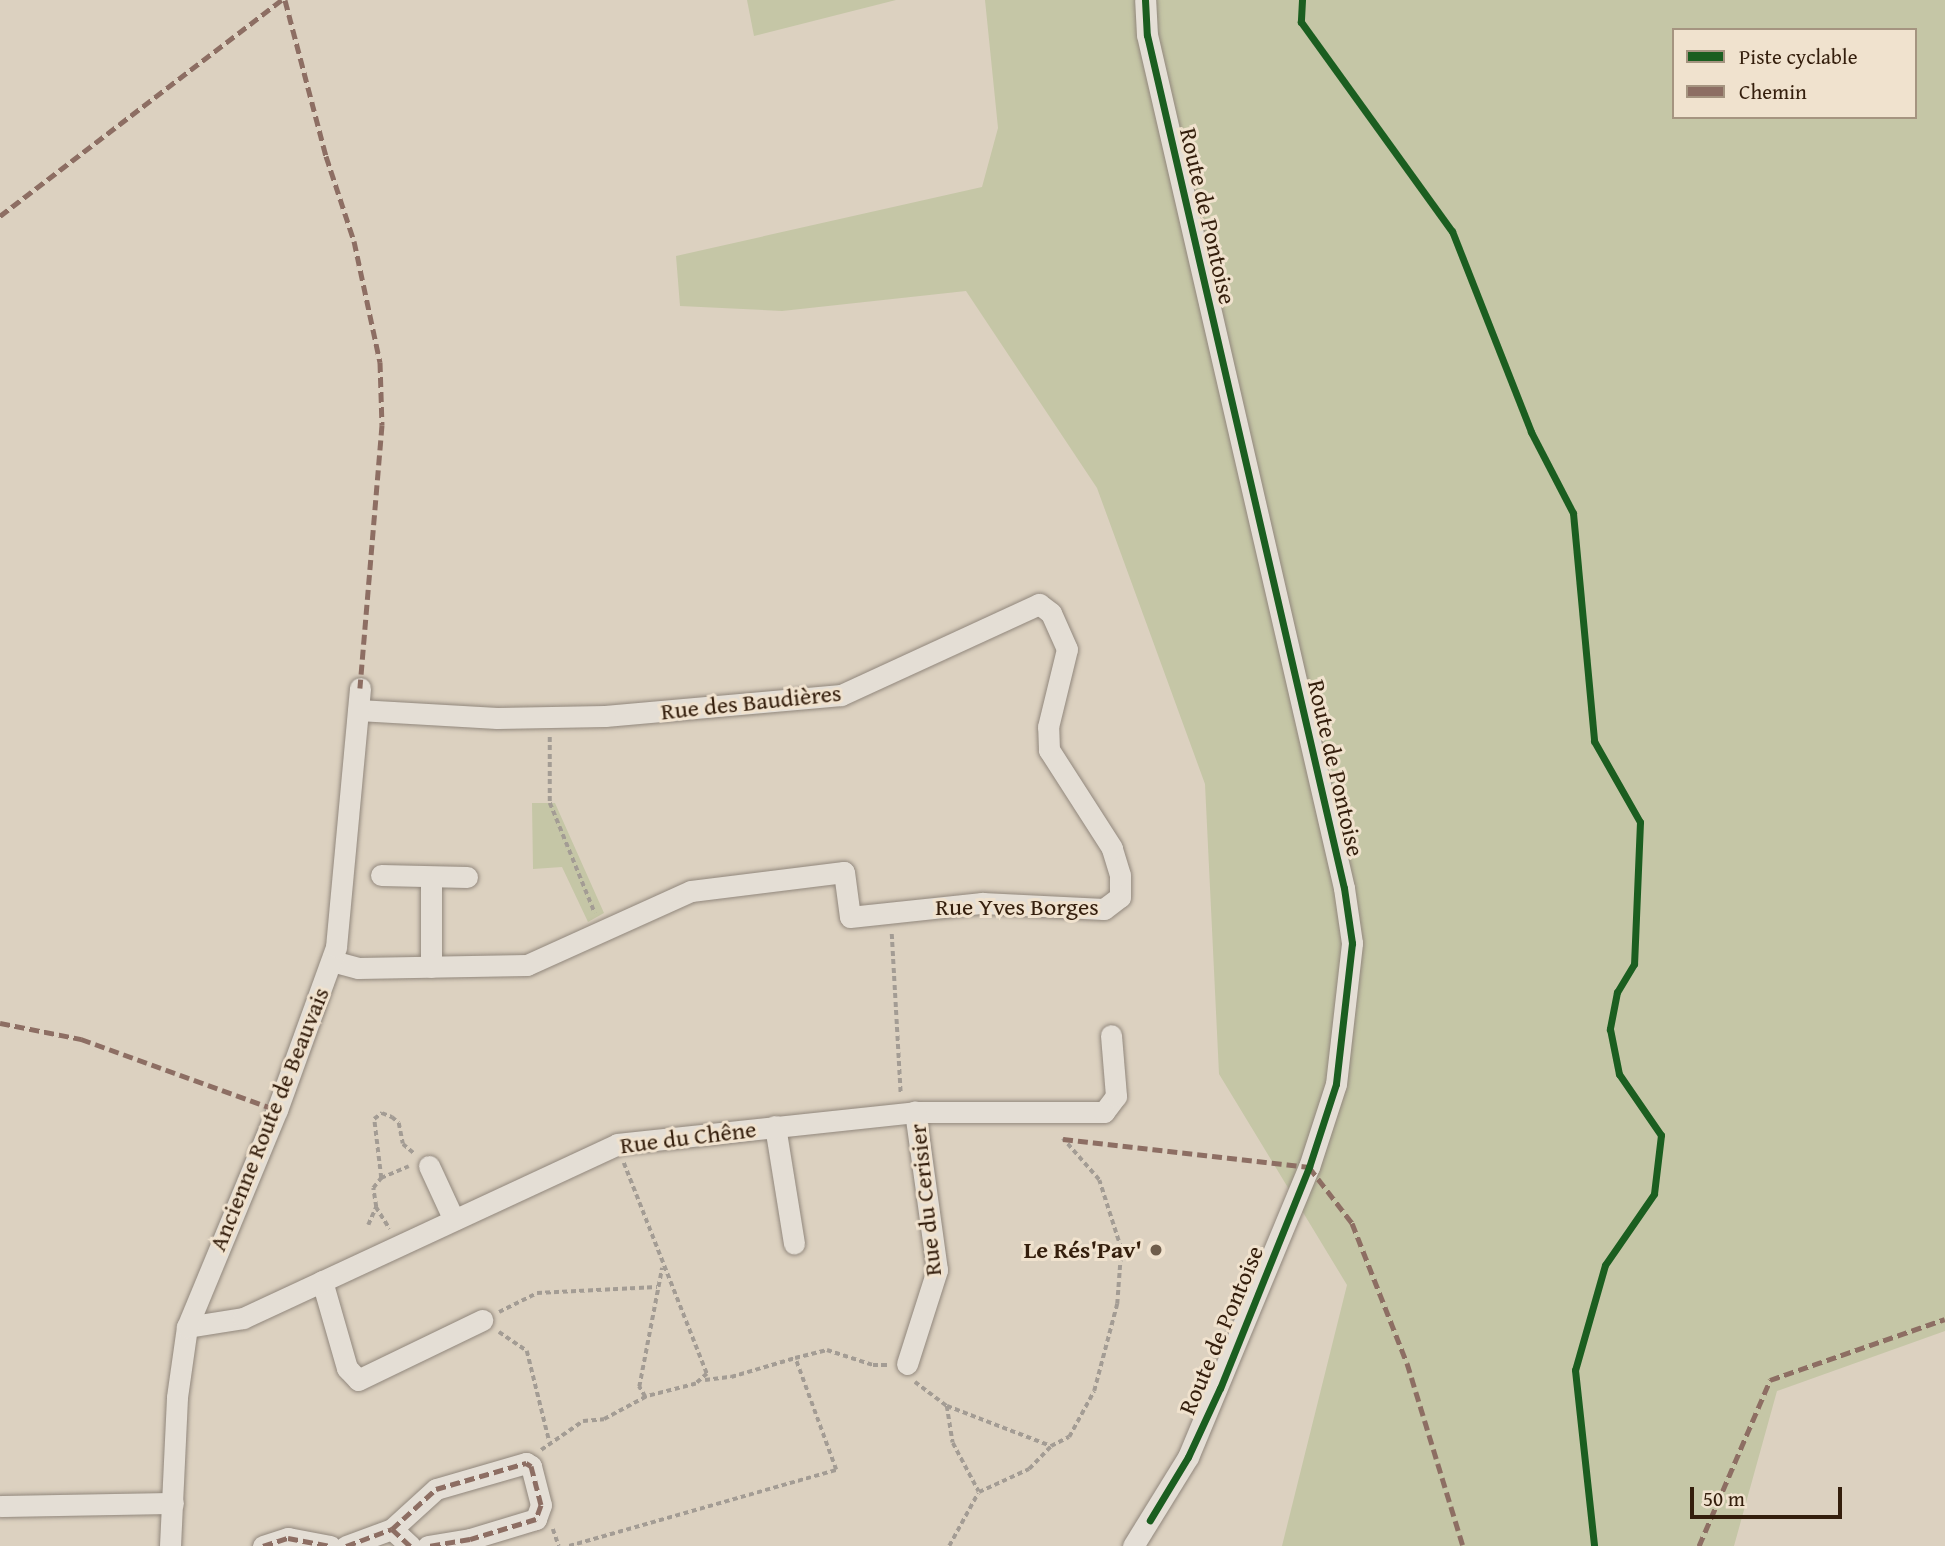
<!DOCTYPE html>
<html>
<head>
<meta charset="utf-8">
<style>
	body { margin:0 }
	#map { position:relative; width:1945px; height:1546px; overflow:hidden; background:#dcd1c0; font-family:"Gentium Book Plus",serif }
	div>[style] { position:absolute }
	.green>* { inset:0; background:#c5c6a6 }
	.path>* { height:3.5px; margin-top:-1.75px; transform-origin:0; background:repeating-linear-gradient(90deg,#a39c94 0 5px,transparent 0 8.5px) }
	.roads { filter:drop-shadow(0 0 2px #91877c) drop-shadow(0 0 2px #91877c) }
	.minor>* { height:21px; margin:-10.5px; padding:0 10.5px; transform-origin:10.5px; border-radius:10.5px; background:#e4ded5 }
	.quiet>* { height:5px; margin-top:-2.5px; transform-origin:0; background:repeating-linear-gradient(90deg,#8d6e63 0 10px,transparent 0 15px) }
	.cycleway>* { height:7px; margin:-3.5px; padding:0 3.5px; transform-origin:3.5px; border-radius:3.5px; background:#1b5e20 }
	.dots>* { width:19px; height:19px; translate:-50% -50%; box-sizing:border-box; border:4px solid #f0e2ce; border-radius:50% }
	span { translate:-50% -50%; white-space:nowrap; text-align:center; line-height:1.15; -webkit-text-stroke:6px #f0e2ce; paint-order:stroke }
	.street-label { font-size:24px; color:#341e0c }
	.poi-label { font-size:24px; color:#341e0c; font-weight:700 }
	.right { translate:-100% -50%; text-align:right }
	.legend { position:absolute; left:1672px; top:28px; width:245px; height:91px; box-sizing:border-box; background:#f0e2ce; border:2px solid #a59480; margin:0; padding:9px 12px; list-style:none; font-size:21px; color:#341e0c }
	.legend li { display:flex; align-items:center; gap:14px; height:35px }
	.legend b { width:35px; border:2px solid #a59480 }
	.scale { position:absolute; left:1690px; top:1487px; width:152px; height:32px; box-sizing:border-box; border:4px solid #341e0c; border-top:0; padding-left:9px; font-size:21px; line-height:24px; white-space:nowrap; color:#341e0c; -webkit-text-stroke:5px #f0e2ce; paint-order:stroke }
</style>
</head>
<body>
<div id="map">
	<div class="green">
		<i style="clip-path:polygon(747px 0,896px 0,754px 36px)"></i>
		<i style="clip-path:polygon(evenodd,985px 0,1945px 0,1945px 1331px,1777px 1391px,1734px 1546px,1282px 1546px,1347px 1285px,1219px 1074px,1205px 784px,1097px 488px,966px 291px,782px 311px,680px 306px,676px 256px,982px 187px,998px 128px,985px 0,1674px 30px,1915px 30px,1915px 117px,1674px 117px,1674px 30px)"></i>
		<i style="clip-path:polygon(532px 803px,555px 803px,604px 913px,588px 922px,562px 867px,533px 869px)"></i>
	</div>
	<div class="path">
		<i style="left:550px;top:737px;width:66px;rotate:90deg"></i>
		<i style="left:550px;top:803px;width:119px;rotate:67.8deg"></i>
		<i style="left:892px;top:934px;width:160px;rotate:86.8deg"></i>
		<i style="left:624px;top:1163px;width:227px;rotate:68.5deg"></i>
		<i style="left:707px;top:1374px;width:15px;rotate:138deg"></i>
		<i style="left:696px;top:1384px;width:53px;rotate:165.7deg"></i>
		<i style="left:645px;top:1397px;width:12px;rotate:-121deg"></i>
		<i style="left:639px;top:1387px;width:121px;rotate:-79.1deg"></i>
		<i style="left:381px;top:1178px;width:59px;rotate:-96.8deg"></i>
		<i style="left:374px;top:1119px;width:10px;rotate:-37deg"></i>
		<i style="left:382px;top:1113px;width:11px;rotate:22deg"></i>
		<i style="left:392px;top:1117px;width:9px;rotate:41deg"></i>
		<i style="left:399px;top:1123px;width:21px;rotate:79deg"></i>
		<i style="left:403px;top:1144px;width:16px;rotate:40deg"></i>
		<i style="left:376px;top:1207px;width:26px;rotate:58deg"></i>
		<i style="left:368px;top:1225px;width:20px;rotate:-66deg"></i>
		<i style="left:376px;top:1207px;width:19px;rotate:-99deg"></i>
		<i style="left:373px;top:1188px;width:13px;rotate:-51deg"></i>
		<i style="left:381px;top:1178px;width:30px;rotate:-23deg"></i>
		<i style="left:499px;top:1312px;width:42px;rotate:-26.6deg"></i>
		<i style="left:537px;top:1293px;width:120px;rotate:-2.9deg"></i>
		<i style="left:499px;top:1332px;width:34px;rotate:34deg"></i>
		<i style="left:527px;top:1351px;width:92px;rotate:76.1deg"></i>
		<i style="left:705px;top:1380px;width:26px;rotate:-7deg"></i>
		<i style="left:731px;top:1377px;width:67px;rotate:-16.5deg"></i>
		<i style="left:915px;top:1382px;width:40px;rotate:37deg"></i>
		<i style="left:947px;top:1406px;width:111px;rotate:21deg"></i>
		<i style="left:947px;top:1406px;width:37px;rotate:81deg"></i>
		<i style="left:953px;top:1443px;width:55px;rotate:62deg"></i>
		<i style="left:979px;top:1492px;width:55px;rotate:-24.7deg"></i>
		<i style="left:1029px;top:1469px;width:32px;rotate:-46deg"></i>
		<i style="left:1051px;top:1446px;width:20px;rotate:-27deg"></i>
		<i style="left:1069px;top:1437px;width:52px;rotate:-61.5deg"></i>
		<i style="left:1094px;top:1391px;width:90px;rotate:-75.2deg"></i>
		<i style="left:1117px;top:1304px;width:55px;rotate:-85.8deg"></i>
		<i style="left:1121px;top:1249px;width:72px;rotate:-107.7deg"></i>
		<i style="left:1099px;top:1180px;width:55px;rotate:-131.3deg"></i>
		<i style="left:541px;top:1450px;width:51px;rotate:-34.6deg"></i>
		<i style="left:583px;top:1421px;width:21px;rotate:-5deg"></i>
		<i style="left:604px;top:1419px;width:47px;rotate:-28.2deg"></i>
		<i style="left:553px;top:1529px;width:18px;rotate:71deg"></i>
		<i style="left:569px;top:1546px;width:278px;rotate:-15.9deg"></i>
		<i style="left:836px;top:1470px;width:119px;rotate:-110.1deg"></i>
		<i style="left:795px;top:1358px;width:33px;rotate:-14deg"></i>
		<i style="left:827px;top:1350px;width:48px;rotate:18.1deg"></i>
		<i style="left:873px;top:1365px;width:15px"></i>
		<i style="left:949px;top:1546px;width:60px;rotate:-61.3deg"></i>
	</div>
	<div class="roads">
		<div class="minor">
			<i style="left:381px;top:875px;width:86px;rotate:1.3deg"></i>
			<i style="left:431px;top:877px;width:90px;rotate:90deg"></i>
			<i style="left:332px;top:961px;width:27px;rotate:15deg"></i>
			<i style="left:358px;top:968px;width:169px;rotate:-1deg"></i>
			<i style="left:527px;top:965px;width:180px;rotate:-24.3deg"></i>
			<i style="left:691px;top:891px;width:154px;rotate:-7.1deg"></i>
			<i style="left:844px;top:872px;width:45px;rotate:82.4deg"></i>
			<i style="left:850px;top:917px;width:133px;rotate:-6.1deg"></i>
			<i style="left:982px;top:903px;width:122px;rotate:2.8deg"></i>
			<i style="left:1104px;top:909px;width:20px;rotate:-37deg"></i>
			<i style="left:1120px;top:897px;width:22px;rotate:-90deg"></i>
			<i style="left:1120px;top:875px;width:28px;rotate:-107deg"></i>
			<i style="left:1112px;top:848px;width:117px;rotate:-122.7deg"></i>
			<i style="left:1049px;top:750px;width:23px;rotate:-92deg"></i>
			<i style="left:1048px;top:727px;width:80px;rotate:-76.3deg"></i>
			<i style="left:1067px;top:649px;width:39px;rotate:-114deg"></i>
			<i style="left:1051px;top:613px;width:15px;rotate:-143deg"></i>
			<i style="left:1039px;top:604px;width:218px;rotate:155.3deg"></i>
			<i style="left:841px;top:695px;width:237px;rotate:174.9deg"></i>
			<i style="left:605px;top:716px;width:108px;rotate:178.9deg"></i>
			<i style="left:497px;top:718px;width:139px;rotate:-176.7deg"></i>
			<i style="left:775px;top:1126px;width:119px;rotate:80.8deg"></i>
			<i style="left:429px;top:1166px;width:57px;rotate:65.2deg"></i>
			<i style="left:322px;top:1281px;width:91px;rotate:74deg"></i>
			<i style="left:347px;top:1368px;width:16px;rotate:47deg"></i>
			<i style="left:358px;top:1380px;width:138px;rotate:-25.8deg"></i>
			<i style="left:187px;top:1327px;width:57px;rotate:-9.1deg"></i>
			<i style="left:243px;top:1318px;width:412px;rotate:-24.9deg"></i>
			<i style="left:617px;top:1144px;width:300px;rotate:-6.1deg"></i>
			<i style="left:915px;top:1112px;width:189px"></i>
			<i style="left:1104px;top:1112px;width:20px;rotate:-53deg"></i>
			<i style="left:1116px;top:1096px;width:61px;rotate:-94.7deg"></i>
			<i style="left:907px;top:1364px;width:99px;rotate:-72.3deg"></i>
			<i style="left:937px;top:1270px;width:160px;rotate:-97.9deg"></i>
			<i style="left:0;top:1506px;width:173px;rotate:-1deg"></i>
			<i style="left:392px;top:1529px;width:25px;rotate:43deg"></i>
			<i style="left:170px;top:1546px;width:149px;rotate:-87.3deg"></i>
			<i style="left:177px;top:1397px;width:71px;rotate:-81.9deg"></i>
			<i style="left:187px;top:1327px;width:235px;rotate:-67.5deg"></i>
			<i style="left:277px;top:1110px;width:173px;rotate:-70.1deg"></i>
			<i style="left:336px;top:947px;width:260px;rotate:-84.7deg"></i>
			<i style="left:263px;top:1546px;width:26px;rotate:-18deg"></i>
			<i style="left:288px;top:1538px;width:43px;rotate:10.8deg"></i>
			<i style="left:346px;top:1546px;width:49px;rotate:-20.3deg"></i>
			<i style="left:392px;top:1529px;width:59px;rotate:-42.3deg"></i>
			<i style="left:436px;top:1489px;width:94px;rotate:-16.1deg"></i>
			<i style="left:526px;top:1463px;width:6px;rotate:31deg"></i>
			<i style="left:531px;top:1466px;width:40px;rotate:75.6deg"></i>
			<i style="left:541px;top:1505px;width:15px;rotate:110deg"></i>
			<i style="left:536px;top:1519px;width:69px;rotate:163.1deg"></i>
			<i style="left:470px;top:1539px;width:43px;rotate:170.5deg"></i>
			<i style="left:1133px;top:1546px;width:105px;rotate:-58.3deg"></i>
			<i style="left:1188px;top:1457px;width:314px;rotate:-67.4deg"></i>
			<i style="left:1309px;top:1167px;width:87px;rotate:-72deg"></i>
			<i style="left:1336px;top:1084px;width:142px;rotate:-83.5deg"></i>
			<i style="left:1352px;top:943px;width:56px;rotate:-98.3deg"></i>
			<i style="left:1344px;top:888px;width:875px;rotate:-103deg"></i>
			<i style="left:1147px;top:35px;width:35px;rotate:-93deg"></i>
		</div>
	</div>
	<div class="quiet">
		<i style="left:285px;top:0;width:161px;rotate:75.3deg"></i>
		<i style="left:326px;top:156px;width:89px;rotate:71.8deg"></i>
		<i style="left:354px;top:241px;width:124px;rotate:77.9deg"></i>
		<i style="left:380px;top:362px;width:63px;rotate:88.2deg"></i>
		<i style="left:382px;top:425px;width:264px;rotate:94.8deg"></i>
		<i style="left:0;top:216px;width:355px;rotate:-37.5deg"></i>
		<i style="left:0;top:1023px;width:83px;rotate:11.2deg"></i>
		<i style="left:81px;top:1039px;width:208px;rotate:19.9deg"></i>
		<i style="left:1063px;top:1139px;width:248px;rotate:6.5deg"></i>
		<i style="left:1309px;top:1167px;width:71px;rotate:52.5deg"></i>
		<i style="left:1352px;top:1223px;width:150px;rotate:68.6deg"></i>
		<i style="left:1407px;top:1363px;width:191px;rotate:73deg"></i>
		<i style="left:392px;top:1529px;width:25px;rotate:43deg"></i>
		<i style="left:263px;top:1546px;width:26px;rotate:-18deg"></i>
		<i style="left:288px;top:1538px;width:43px;rotate:10.8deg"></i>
		<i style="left:346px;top:1546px;width:49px;rotate:-20.3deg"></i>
		<i style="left:392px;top:1529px;width:59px;rotate:-42.3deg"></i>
		<i style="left:436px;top:1489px;width:94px;rotate:-16.1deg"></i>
		<i style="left:526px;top:1463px;width:6px;rotate:31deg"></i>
		<i style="left:531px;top:1466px;width:40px;rotate:75.6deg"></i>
		<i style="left:541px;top:1505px;width:15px;rotate:110deg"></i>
		<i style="left:536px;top:1519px;width:69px;rotate:163.1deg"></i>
		<i style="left:470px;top:1539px;width:43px;rotate:170.5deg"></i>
		<i style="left:1699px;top:1546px;width:181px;rotate:-66.8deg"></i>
		<i style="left:1770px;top:1380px;width:185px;rotate:-19.2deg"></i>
	</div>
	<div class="cycleway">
		<i style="left:1145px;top:0;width:35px;rotate:87deg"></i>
		<i style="left:1147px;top:35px;width:875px;rotate:77deg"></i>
		<i style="left:1344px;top:888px;width:56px;rotate:81.7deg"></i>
		<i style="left:1352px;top:943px;width:142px;rotate:96.5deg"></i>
		<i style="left:1336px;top:1084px;width:87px;rotate:108deg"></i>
		<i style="left:1309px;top:1167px;width:238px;rotate:111.9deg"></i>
		<i style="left:1220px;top:1388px;width:76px;rotate:114.9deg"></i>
		<i style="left:1188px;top:1457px;width:74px;rotate:121.1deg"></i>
		<i style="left:1302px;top:0;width:22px;rotate:93deg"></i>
		<i style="left:1301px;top:22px;width:258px;rotate:54.2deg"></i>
		<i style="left:1452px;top:231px;width:216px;rotate:68.5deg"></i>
		<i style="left:1531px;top:432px;width:91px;rotate:62.6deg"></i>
		<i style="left:1573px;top:513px;width:229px;rotate:84.7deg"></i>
		<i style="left:1594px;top:741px;width:93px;rotate:60.4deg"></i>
		<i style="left:1640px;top:822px;width:142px;rotate:92.4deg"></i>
		<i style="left:1634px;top:964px;width:33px;rotate:121deg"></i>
		<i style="left:1617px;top:992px;width:38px;rotate:101deg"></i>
		<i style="left:1610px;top:1029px;width:46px;rotate:78.7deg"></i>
		<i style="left:1619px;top:1074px;width:74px;rotate:55.5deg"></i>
		<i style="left:1661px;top:1135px;width:59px;rotate:96.8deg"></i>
		<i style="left:1654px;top:1194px;width:86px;rotate:124.6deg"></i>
		<i style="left:1605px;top:1265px;width:109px;rotate:105.9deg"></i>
		<i style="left:1575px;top:1370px;width:177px;rotate:83.8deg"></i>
	</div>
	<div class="dots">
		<i style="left:1156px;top:1250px;background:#6f5d4b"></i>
	</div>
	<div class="street-label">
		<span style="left:1208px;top:216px;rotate:77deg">Route de Pontoise</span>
		<span style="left:751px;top:702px;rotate:-6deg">Rue des Baudières</span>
		<span style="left:1336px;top:768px;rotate:77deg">Route de Pontoise</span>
		<span style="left:1017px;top:907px">Rue Yves Borges</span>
		<span style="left:269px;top:1119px;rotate:-68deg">Ancienne Route de Beauvais</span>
		<span style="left:688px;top:1137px;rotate:-7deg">Rue du Chêne</span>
		<span style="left:925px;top:1200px;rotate:-96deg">Rue du Cerisier</span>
		<span style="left:1221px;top:1330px;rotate:-67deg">Route de Pontoise</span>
	</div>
	<div class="poi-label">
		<span class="right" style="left:1142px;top:1250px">Le Rés'Pav'</span>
	</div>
	<ul class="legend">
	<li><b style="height:9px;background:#1b5e20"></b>Piste cyclable</li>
	<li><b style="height:9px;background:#8d6e63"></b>Chemin</li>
	</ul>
	<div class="scale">50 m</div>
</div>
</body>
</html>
